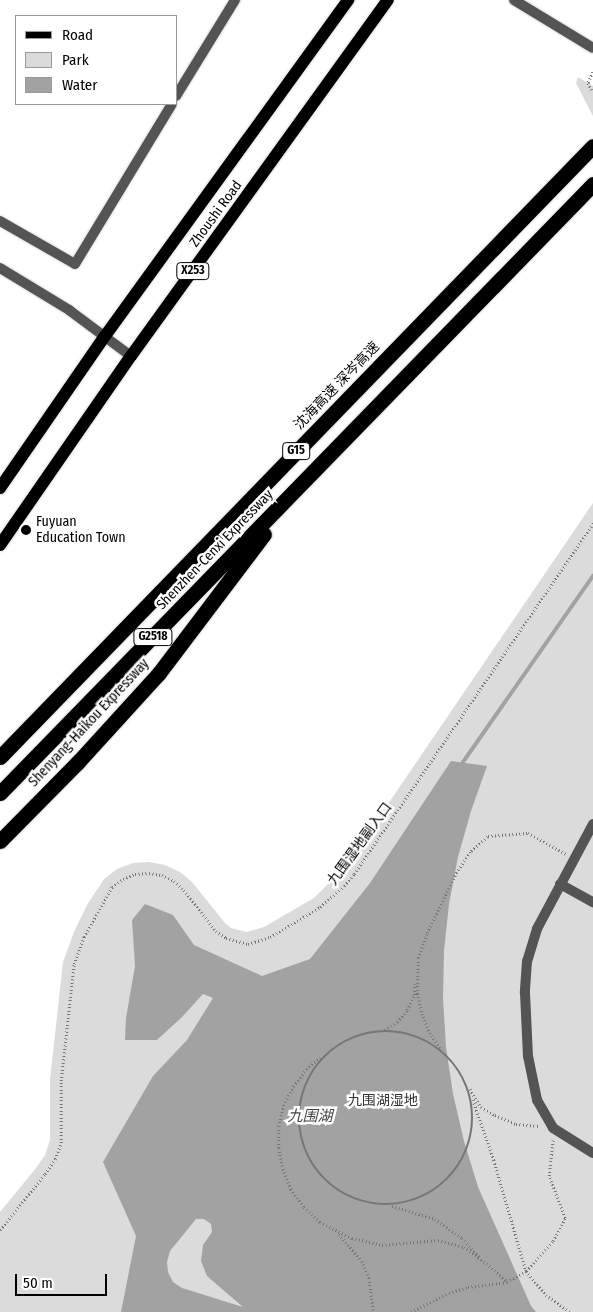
<!DOCTYPE html>
<html>
<head>
<meta charset="utf-8">
<style>
	body { margin:0 }
	#map { position:relative; width:593px; height:1312px; overflow:hidden; background:#fff; font-family:"Fira Sans Condensed","Noto Sans SC",sans-serif }
	div>[style] { position:absolute }
	.green>* { inset:0; background:#dbdbdb }
	.water>* { inset:0; background:#a2a2a2 }
	.stream>* { height:4px; margin:-2px; padding:0 2px; transform-origin:2px; border-radius:2px; background:#a2a2a2 }
	.path>* { height:2.5px; margin-top:-1.25px; transform-origin:0; background:repeating-linear-gradient(90deg,#767676 0 1px,transparent 0 3.5px) }
	.path>.ring { margin:-1.25px; padding:0; box-sizing:content-box; background:none; border:2.5px solid #767676; border-radius:50% }
	.roads { filter:drop-shadow(0 0 1px #dbdbdb) drop-shadow(0 0 1px #dbdbdb) }
	.minor>* { height:10px; margin:-5px; padding:0 5px; transform-origin:5px; border-radius:5px; background:#545454 }
	.primary>* { height:12px; margin:-6px; padding:0 6px; transform-origin:6px; border-radius:6px; background:#000 }
	.motorway>* { height:15px; margin:-7.5px; padding:0 7.5px; transform-origin:7.5px; border-radius:7.5px; background:#000 }
	.dots>* { width:14px; height:14px; translate:-50% -50%; box-sizing:border-box; border:2px solid #fff; border-radius:50% }
	span { translate:-50% -50%; white-space:nowrap; text-align:center; line-height:1.15; -webkit-text-stroke:5px #fff; paint-order:stroke }
	.shield-label span { padding:1px 4px; background:#fff; border:1px solid; border-radius:4px; -webkit-text-stroke-width:0 }
	.shield-label { font-size:12px; color:#000; font-weight:700 }
	.street-label { font-size:14px; color:#000 }
	.poi-label { font-size:14px; color:#000 }
	.left { translate:0 -50%; text-align:left }
	.park-label { font-size:14px; color:#323232 }
	.water-label { font-size:15px; color:#434343; font-style:italic }
	.legend { position:absolute; left:15px; top:15px; width:162px; height:90px; box-sizing:border-box; background:#fff; border:1px solid #999; margin:0; padding:6px 9px; list-style:none; font-size:15px; color:#000 }
	.legend li { display:flex; align-items:center; gap:10px; height:25px }
	.legend b { width:25px; border:1px solid #999 }
	.scale { position:absolute; left:15px; top:1274px; width:92px; height:22px; box-sizing:border-box; border:2px solid #000; border-top:0; padding-left:6px; font-size:15px; line-height:18px; white-space:nowrap; color:#000; -webkit-text-stroke:4px #fff; paint-order:stroke }
</style>
</head>
<body>
<div id="map">
	<div class="green">
		<i style="clip-path:polygon(578px 77px,593px 86px,593px 116px,576px 83px)"></i>
		<i style="clip-path:polygon(593px 503px,593px 1312px,0 1312px,0 1212px,36px 1168px,45px 1155px,50px 1140px,50px 1080px,63px 962px,74px 932px,87px 905px,104px 879px,117px 869px,133px 863px,149px 862px,165px 865px,180px 872px,192px 882px,225px 923px,231px 928px,247px 932px,264px 927px,314px 898px,345px 867px)"></i>
	</div>
	<div class="water">
		<i style="clip-path:polygon(evenodd,451px 761px,487px 766px,471px 811px,458px 857px,449px 904px,444px 951px,443px 999px,446px 1047px,453px 1094px,464px 1141px,478px 1187px,531px 1306px,536px 1312px,121px 1312px,136px 1236px,103px 1162px,153px 1076px,187px 1040px,213px 998px,203px 994px,182px 1017px,157px 1040px,125px 1040px,126px 1018px,135px 966px,132px 920px,145px 904px,173px 915px,194px 945px,262px 976px,310px 959px,370px 883px,451px 761px,196px 1219px,204px 1219px,211px 1224px,212px 1232px,203px 1245px,201px 1261px,207px 1276px,243px 1307px,182px 1288px,173px 1282px,168px 1272px,167px 1262px,170px 1251px,196px 1219px)"></i>
	</div>
	<div class="stream">
		<i style="left:461px;top:765px;width:231px;rotate:-55.1deg"></i>
	</div>
	<div class="path">
		<i style="left:593px;top:72px;width:12px;rotate:114deg"></i>
		<i style="left:588px;top:83px;width:10px;rotate:61deg"></i>
		<i style="left:385px;top:1030px;width:14px;rotate:-34deg"></i>
		<i style="left:397px;top:1022px;width:16px;rotate:-50deg"></i>
		<i style="left:407px;top:1010px;width:17px;rotate:-65deg"></i>
		<i style="left:414px;top:995px;width:11px;rotate:-85deg"></i>
		<i class="ring" style="left:299px;top:1031px;width:171.5px;height:171.5px"></i>
		<i style="left:440px;top:1048px;width:17px;rotate:-126deg"></i>
		<i style="left:430px;top:1034px;width:21px;rotate:-113deg"></i>
		<i style="left:422px;top:1015px;width:22px;rotate:-103deg"></i>
		<i style="left:417px;top:994px;width:36px;rotate:-88deg"></i>
		<i style="left:418px;top:958px;width:27px;rotate:-70deg"></i>
		<i style="left:427px;top:933px;width:67px;rotate:-64.2deg"></i>
		<i style="left:456px;top:873px;width:27px;rotate:-56deg"></i>
		<i style="left:471px;top:851px;width:23px;rotate:-41deg"></i>
		<i style="left:488px;top:836px;width:40px;rotate:-4.3deg"></i>
		<i style="left:528px;top:833px;width:43px;rotate:28.9deg"></i>
		<i style="left:321px;top:1058px;width:18px;rotate:142deg"></i>
		<i style="left:307px;top:1069px;width:21px;rotate:127deg"></i>
		<i style="left:294px;top:1086px;width:21px;rotate:118deg"></i>
		<i style="left:284px;top:1105px;width:22px;rotate:103deg"></i>
		<i style="left:279px;top:1126px;width:22px;rotate:90deg"></i>
		<i style="left:279px;top:1148px;width:21px;rotate:79deg"></i>
		<i style="left:283px;top:1169px;width:22px;rotate:68deg"></i>
		<i style="left:291px;top:1189px;width:22px;rotate:54deg"></i>
		<i style="left:304px;top:1207px;width:22px;rotate:43deg"></i>
		<i style="left:320px;top:1222px;width:36px;rotate:27deg"></i>
		<i style="left:352px;top:1238px;width:31px;rotate:13deg"></i>
		<i style="left:382px;top:1245px;width:56px;rotate:-5.1deg"></i>
		<i style="left:438px;top:1240px;width:27px;rotate:15deg"></i>
		<i style="left:464px;top:1247px;width:26px;rotate:36deg"></i>
		<i style="left:470px;top:1089px;width:21px;rotate:59deg"></i>
		<i style="left:481px;top:1107px;width:16px;rotate:30deg"></i>
		<i style="left:495px;top:1115px;width:23px;rotate:23deg"></i>
		<i style="left:516px;top:1124px;width:24px;rotate:5deg"></i>
		<i style="left:473px;top:1100px;width:64px;rotate:70.7deg"></i>
		<i style="left:494px;top:1160px;width:116px;rotate:73.9deg"></i>
		<i style="left:526px;top:1271px;width:31px;rotate:50deg"></i>
		<i style="left:546px;top:1295px;width:29px;rotate:35deg"></i>
		<i style="left:392px;top:1206px;width:45px;rotate:16.8deg"></i>
		<i style="left:435px;top:1219px;width:33px;rotate:35deg"></i>
		<i style="left:462px;top:1238px;width:26px;rotate:47deg"></i>
		<i style="left:0;top:1230px;width:72px;rotate:-51.2deg"></i>
		<i style="left:45px;top:1174px;width:18px;rotate:-56deg"></i>
		<i style="left:55px;top:1159px;width:17px;rotate:-69deg"></i>
		<i style="left:61px;top:1143px;width:62px;rotate:-90deg"></i>
		<i style="left:61px;top:1081px;width:118px;rotate:-83.7deg"></i>
		<i style="left:74px;top:964px;width:29px;rotate:-70deg"></i>
		<i style="left:84px;top:937px;width:57px;rotate:-60.8deg"></i>
		<i style="left:112px;top:887px;width:14px;rotate:-36deg"></i>
		<i style="left:123px;top:879px;width:13px;rotate:-23deg"></i>
		<i style="left:135px;top:874px;width:14px;rotate:-4deg"></i>
		<i style="left:149px;top:873px;width:13px;rotate:9deg"></i>
		<i style="left:162px;top:875px;width:13px;rotate:27deg"></i>
		<i style="left:174px;top:881px;width:13px;rotate:42deg"></i>
		<i style="left:184px;top:890px;width:52px;rotate:52deg"></i>
		<i style="left:216px;top:931px;width:12px;rotate:35deg"></i>
		<i style="left:226px;top:938px;width:23px;rotate:15deg"></i>
		<i style="left:248px;top:944px;width:23px;rotate:-18deg"></i>
		<i style="left:270px;top:937px;width:58px;rotate:-31deg"></i>
		<i style="left:320px;top:907px;width:32px;rotate:-41deg"></i>
		<i style="left:344px;top:886px;width:16px;rotate:-50deg"></i>
		<i style="left:354px;top:874px;width:425px;rotate:-55.7deg"></i>
		<i style="left:339px;top:1234px;width:35px;rotate:50deg"></i>
		<i style="left:362px;top:1261px;width:18px;rotate:68deg"></i>
		<i style="left:369px;top:1278px;width:34px;rotate:82deg"></i>
		<i style="left:484px;top:1261px;width:31px;rotate:42deg"></i>
		<i style="left:411px;top:1312px;width:42px;rotate:-26.6deg"></i>
		<i style="left:449px;top:1293px;width:20px;rotate:-18deg"></i>
		<i style="left:468px;top:1287px;width:39px;rotate:-7deg"></i>
		<i style="left:507px;top:1282px;width:22px;rotate:-30deg"></i>
		<i style="left:526px;top:1271px;width:40px;rotate:-48deg"></i>
		<i style="left:553px;top:1241px;width:26px;rotate:-62deg"></i>
		<i style="left:565px;top:1218px;width:45px;rotate:-110.9deg"></i>
		<i style="left:549px;top:1176px;width:36px;rotate:-84deg"></i>
	</div>
	<div class="roads">
		<div class="minor">
			<i style="left:514px;top:0;width:92px;rotate:31.3deg"></i>
			<i style="left:176px;top:96px;width:113px;rotate:-58.4deg"></i>
			<i style="left:0;top:221px;width:86px;rotate:29.8deg"></i>
			<i style="left:75px;top:264px;width:187px;rotate:-58.8deg"></i>
			<i style="left:0;top:268px;width:81px;rotate:31.3deg"></i>
			<i style="left:69px;top:310px;width:77px;rotate:36.6deg"></i>
			<i style="left:593px;top:824px;width:119px;rotate:118.1deg"></i>
			<i style="left:537px;top:929px;width:34px;rotate:107deg"></i>
			<i style="left:527px;top:961px;width:32px;rotate:94deg"></i>
			<i style="left:525px;top:993px;width:63px;rotate:87.3deg"></i>
			<i style="left:528px;top:1056px;width:45px;rotate:78.4deg"></i>
			<i style="left:537px;top:1100px;width:32px;rotate:60deg"></i>
			<i style="left:553px;top:1128px;width:47px;rotate:32deg"></i>
			<i style="left:560px;top:884px;width:38px;rotate:29deg"></i>
		</div>
		<div class="primary">
			<i style="left:0;top:488px;width:185px;rotate:-55.4deg"></i>
			<i style="left:105px;top:336px;width:415px;rotate:-54.1deg"></i>
			<i style="left:0;top:545px;width:230px;rotate:-55.3deg"></i>
			<i style="left:131px;top:356px;width:439px;rotate:-54.2deg"></i>
		</div>
		<div class="motorway">
			<i style="left:0;top:757px;width:851px;rotate:-45.86deg"></i>
			<i style="left:0;top:793px;width:850px;rotate:-45.76deg"></i>
			<i style="left:0;top:841px;width:111px;rotate:-45.4deg"></i>
			<i style="left:78px;top:762px;width:120px;rotate:-47.7deg"></i>
			<i style="left:159px;top:673px;width:174px;rotate:-52.9deg"></i>
		</div>
	</div>
	<div class="dots">
		<i style="left:26px;top:530px;background:#000"></i>
	</div>
	<div class="shield-label">
		<span style="left:193px;top:271px">X253</span>
		<span style="left:296px;top:451px">G15</span>
		<span style="left:153px;top:637px">G2518</span>
	</div>
	<div class="street-label">
		<span style="left:216px;top:214px;rotate:-54deg">Zhoushi Road</span>
		<span style="left:337px;top:386px;rotate:-46deg">沈海高速 深岑高速</span>
		<span style="left:215px;top:550px;rotate:-46deg">Shenzhen-Cenxi Expressway</span>
		<span style="left:89px;top:723px;rotate:-47deg">Shenyang-Haikou Expressway</span>
		<span style="left:360px;top:844px;rotate:-54deg">九围湿地副入口</span>
	</div>
	<div class="poi-label">
		<span class="left" style="left:36px;top:530px">Fuyuan<br>Education Town</span>
	</div>
	<div class="park-label">
		<span style="left:383px;top:1101px">九围湖湿地</span>
	</div>
	<div class="water-label">
		<span style="left:310px;top:1117px">九围湖</span>
	</div>
	<ul class="legend">
	<li><b style="height:6px;background:#000"></b>Road</li>
	<li><b style="height:14px;background:#dbdbdb"></b>Park</li>
	<li><b style="height:14px;background:#a2a2a2"></b>Water</li>
	</ul>
	<div class="scale">50 m</div>
</div>
</body>
</html>
